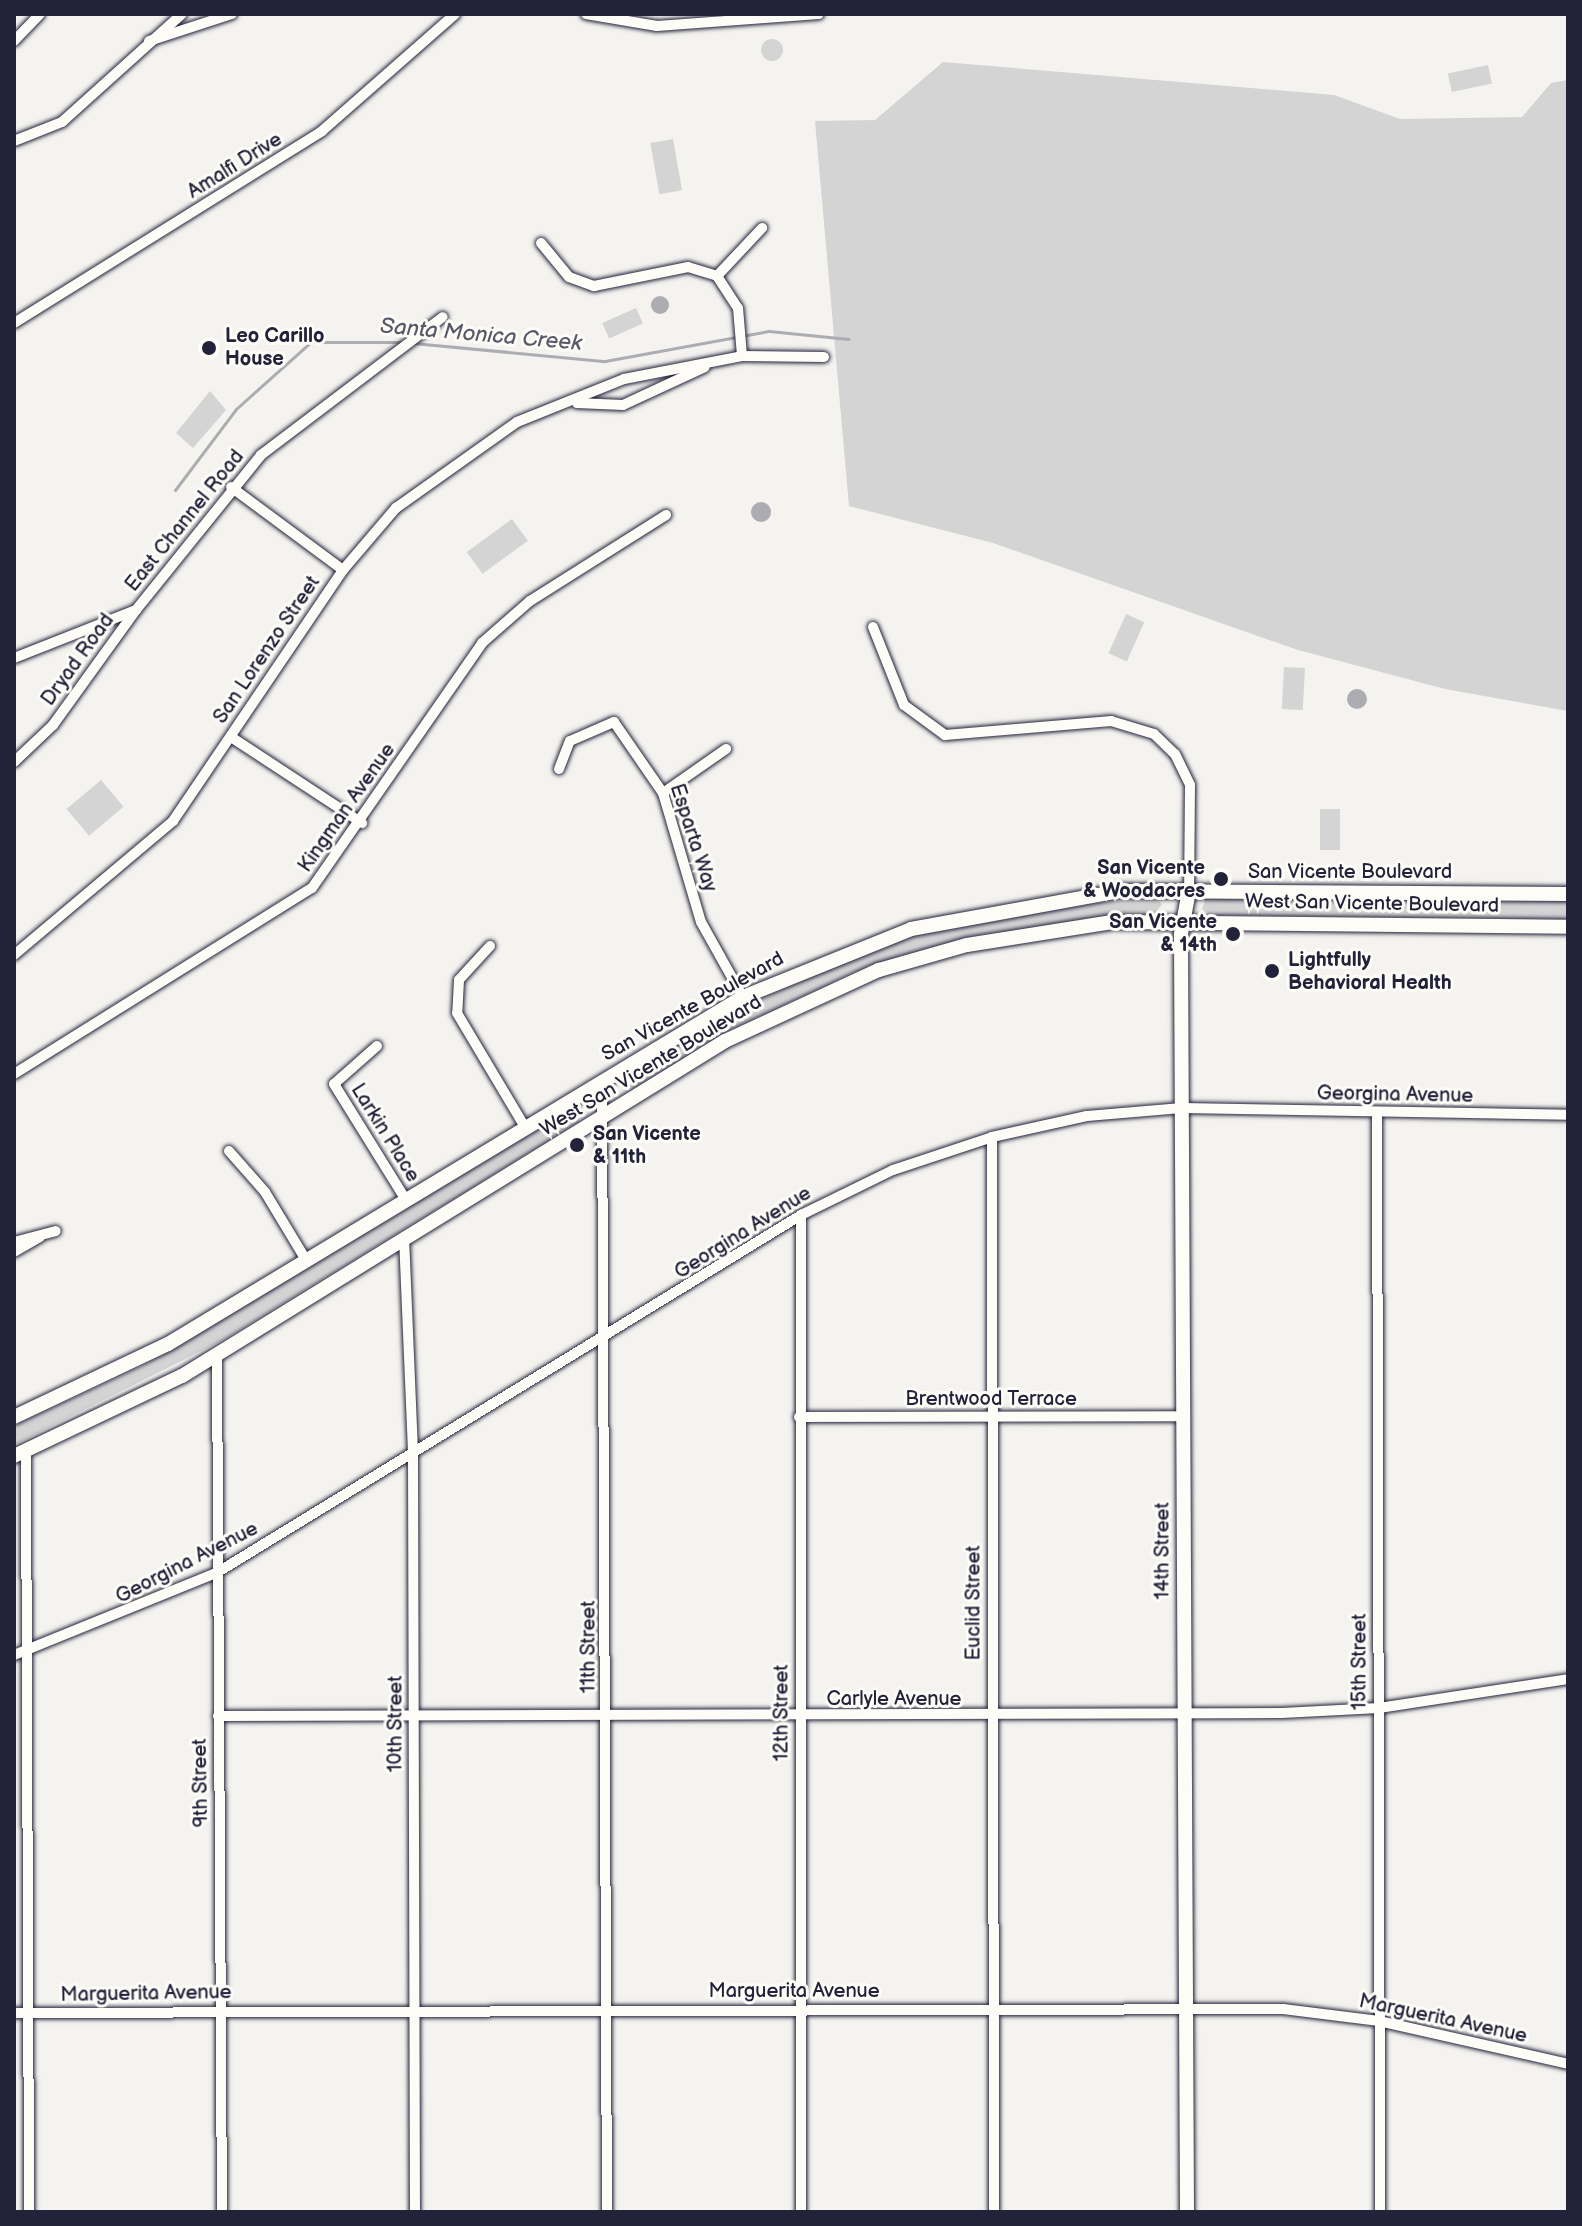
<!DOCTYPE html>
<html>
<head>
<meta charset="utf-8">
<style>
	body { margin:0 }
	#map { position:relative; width:1582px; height:2226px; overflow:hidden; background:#f4f3ef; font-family:"Balsamiq Sans",sans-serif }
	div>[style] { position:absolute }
	.green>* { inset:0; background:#d5d4d5; transform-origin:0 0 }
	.round { border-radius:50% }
	.water>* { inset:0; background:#acacb2 }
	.stream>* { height:3px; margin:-1.5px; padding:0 1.5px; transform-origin:1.5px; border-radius:1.5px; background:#acacb2 }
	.roads { filter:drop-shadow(0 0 2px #22223b) drop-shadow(0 0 2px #22223b) }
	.street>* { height:10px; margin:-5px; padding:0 5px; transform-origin:5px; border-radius:5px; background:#fdfcf7 }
	.secondary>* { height:14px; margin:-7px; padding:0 7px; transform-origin:7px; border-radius:7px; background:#fdfcf7 }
	.dots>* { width:22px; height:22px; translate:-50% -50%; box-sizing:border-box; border:4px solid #fdfcf7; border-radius:50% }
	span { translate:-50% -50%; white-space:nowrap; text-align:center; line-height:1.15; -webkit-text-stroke:6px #fdfcf7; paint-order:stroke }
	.street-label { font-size:20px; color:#22223b }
	.poi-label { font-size:20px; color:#22223b; font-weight:700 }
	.left { translate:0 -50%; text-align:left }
	.right { translate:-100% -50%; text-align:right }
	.water-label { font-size:22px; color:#59596b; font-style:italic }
	.frame { position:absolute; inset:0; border:16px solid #22223b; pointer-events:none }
</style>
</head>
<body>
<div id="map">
	<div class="green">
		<i class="round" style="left:761px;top:39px;width:22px;height:22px"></i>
		<i style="clip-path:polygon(943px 62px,1334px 95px,1400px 119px,1522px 117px,1551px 83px,1568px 80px,1568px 711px,1445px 689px,1298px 650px,993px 543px,849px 506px,815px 121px,875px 120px)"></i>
		<i style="left:1488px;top:65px;width:19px;height:41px;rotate:78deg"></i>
		<i style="left:673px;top:139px;width:52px;height:23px;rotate:80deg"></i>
		<i style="left:636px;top:308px;width:17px;height:37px;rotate:66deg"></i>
		<i style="clip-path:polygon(210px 391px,226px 410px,193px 448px,176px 433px)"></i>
		<i style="left:512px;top:519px;width:27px;height:56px;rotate:54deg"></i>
		<i style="left:1126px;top:614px;width:20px;height:43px;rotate:24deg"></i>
		<i style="left:1284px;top:667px;width:21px;height:42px;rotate:3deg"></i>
		<i style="left:101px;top:780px;width:35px;height:45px;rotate:50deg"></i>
		<i style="left:1320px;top:809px;width:20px;height:41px"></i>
		<i style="clip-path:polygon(1154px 897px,1162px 904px,1154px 915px,980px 935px,854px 972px,736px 1027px,634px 1089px,622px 1081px,711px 1021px,890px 942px,997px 914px)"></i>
		<i style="clip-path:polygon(1206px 898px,1568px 901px,1568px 919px,1211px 915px,1202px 909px)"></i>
		<i style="clip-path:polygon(575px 1106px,579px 1122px,221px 1341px,14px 1445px,14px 1426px,147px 1364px)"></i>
	</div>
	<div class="water">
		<i class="round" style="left:651px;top:296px;width:18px;height:18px"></i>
		<i class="round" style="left:751px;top:502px;width:20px;height:20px"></i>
		<i class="round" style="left:1347px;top:689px;width:20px;height:20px"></i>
	</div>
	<div class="stream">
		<i style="left:413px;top:343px;width:193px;rotate:5.4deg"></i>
		<i style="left:605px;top:361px;width:167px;rotate:-10.4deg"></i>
		<i style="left:769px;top:331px;width:80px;rotate:5.7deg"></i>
		<i style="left:175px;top:490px;width:101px;rotate:-53deg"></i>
		<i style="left:236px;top:409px;width:101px;rotate:-41.8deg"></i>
		<i style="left:311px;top:342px;width:94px"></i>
	</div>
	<div class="roads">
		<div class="street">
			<i style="left:586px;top:14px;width:72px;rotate:9.6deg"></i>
			<i style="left:657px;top:26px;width:162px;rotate:-4.2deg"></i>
			<i style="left:14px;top:41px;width:37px;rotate:-46deg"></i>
			<i style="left:149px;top:41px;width:87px;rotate:-18deg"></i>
			<i style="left:14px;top:141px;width:52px;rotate:-21.6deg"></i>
			<i style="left:62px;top:122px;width:161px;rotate:-42deg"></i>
			<i style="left:541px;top:243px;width:44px;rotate:50.5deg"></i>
			<i style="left:569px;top:277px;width:27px;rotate:20deg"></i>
			<i style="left:594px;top:286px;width:96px;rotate:-11.4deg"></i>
			<i style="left:688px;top:267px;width:30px;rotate:17deg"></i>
			<i style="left:717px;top:276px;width:38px;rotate:57deg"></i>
			<i style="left:738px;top:308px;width:48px;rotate:85.2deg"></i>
			<i style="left:717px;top:276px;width:66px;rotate:-46.8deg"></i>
			<i style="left:14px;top:323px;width:363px;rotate:-31.9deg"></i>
			<i style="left:322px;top:131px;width:177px;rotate:-41.3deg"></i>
			<i style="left:577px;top:403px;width:46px;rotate:2.5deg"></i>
			<i style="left:623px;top:405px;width:90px;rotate:-24.9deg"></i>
			<i style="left:231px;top:487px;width:139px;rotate:36.5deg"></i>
			<i style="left:873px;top:627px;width:84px;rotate:68.3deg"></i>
			<i style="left:904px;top:705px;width:51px;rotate:36.2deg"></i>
			<i style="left:945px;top:735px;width:167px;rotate:-4.8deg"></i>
			<i style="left:1111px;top:721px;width:45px;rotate:16.8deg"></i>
			<i style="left:1154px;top:734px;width:29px;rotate:44deg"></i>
			<i style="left:1175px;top:754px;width:34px;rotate:64deg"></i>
			<i style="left:1190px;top:785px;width:106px;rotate:90.5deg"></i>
			<i style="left:14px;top:658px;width:131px;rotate:-21.5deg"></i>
			<i style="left:136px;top:610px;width:199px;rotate:-51.1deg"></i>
			<i style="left:261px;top:455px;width:228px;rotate:-37.2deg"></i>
			<i style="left:231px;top:737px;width:157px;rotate:33.3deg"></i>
			<i style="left:14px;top:762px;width:54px;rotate:-43.5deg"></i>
			<i style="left:53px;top:725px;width:142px;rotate:-54.2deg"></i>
			<i style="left:559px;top:769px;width:30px;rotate:-69deg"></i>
			<i style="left:570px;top:741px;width:48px;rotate:-23.4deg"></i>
			<i style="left:614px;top:722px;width:86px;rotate:55.4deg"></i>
			<i style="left:663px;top:793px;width:134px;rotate:73.6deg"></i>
			<i style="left:701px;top:922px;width:86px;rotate:60.8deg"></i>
			<i style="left:663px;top:793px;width:77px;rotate:-34.9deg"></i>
			<i style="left:490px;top:946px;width:46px;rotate:132.4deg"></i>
			<i style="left:459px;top:980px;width:33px;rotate:93deg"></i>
			<i style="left:457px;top:1013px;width:133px;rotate:59.2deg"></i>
			<i style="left:14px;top:955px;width:208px;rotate:-40.1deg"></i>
			<i style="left:173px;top:821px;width:303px;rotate:-55.9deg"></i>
			<i style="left:343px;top:570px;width:82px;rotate:-49.5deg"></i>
			<i style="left:396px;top:508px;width:148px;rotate:-35.4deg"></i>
			<i style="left:517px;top:422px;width:115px;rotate:-21.9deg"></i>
			<i style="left:624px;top:379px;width:120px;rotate:-11deg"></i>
			<i style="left:742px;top:356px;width:82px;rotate:0.7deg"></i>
			<i style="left:377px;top:1046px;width:57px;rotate:138.5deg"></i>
			<i style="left:334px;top:1084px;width:137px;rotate:58.2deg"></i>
			<i style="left:14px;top:1074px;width:351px;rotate:-32deg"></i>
			<i style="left:312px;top:888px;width:298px;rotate:-55.2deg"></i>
			<i style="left:482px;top:643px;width:64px;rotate:-41.2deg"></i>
			<i style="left:530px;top:601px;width:161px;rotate:-32.3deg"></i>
			<i style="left:602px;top:1081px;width:1131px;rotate:89.75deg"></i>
			<i style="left:1377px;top:1113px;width:1099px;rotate:89.84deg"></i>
			<i style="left:992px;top:1137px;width:1075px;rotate:89.89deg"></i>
			<i style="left:229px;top:1151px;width:55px;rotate:48.7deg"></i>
			<i style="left:265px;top:1192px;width:79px;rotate:58.9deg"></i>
			<i style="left:801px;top:1215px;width:997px;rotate:90deg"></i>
			<i style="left:404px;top:1237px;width:218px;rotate:87.6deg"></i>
			<i style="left:413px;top:1455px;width:757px;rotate:89.85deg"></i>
			<i style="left:14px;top:1242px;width:43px;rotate:-14.7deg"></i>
			<i style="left:14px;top:1252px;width:30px;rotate:-30deg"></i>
			<i style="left:217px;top:1354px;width:858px;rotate:89.67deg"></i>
			<i style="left:799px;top:1417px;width:384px;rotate:-0.1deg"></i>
			<i style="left:26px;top:1452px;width:760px;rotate:89.77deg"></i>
			<i style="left:14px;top:1655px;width:220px;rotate:-22.1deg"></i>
			<i style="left:218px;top:1572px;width:684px;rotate:-31.48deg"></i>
			<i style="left:801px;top:1215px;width:102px;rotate:-26.1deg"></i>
			<i style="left:893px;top:1170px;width:104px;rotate:-18.4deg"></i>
			<i style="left:992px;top:1137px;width:97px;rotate:-12.5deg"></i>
			<i style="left:1087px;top:1116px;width:95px;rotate:-4.8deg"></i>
			<i style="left:1182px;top:1108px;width:386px;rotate:1deg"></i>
			<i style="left:218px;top:1716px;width:1064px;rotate:-0.16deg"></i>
			<i style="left:1282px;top:1713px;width:97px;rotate:-3deg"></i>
			<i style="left:1379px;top:1708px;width:191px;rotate:-8.7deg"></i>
			<i style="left:14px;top:2013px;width:1269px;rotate:-0.18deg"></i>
			<i style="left:1283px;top:2009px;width:97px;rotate:7.1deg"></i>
			<i style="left:1379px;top:2021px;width:194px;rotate:12.8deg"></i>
		</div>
		<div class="secondary">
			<i style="left:14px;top:1417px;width:170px;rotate:-25.4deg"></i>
			<i style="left:168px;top:1344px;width:672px;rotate:-31.11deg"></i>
			<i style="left:743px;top:997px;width:181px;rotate:-22deg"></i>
			<i style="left:911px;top:929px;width:213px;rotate:-10.3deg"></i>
			<i style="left:1121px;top:891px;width:447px;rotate:0.4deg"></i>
			<i style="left:14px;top:1456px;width:186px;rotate:-25.5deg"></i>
			<i style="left:182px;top:1376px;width:638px;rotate:-31.67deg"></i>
			<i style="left:725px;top:1041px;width:170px;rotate:-24.8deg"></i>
			<i style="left:879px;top:970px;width:91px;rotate:-15.9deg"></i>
			<i style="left:967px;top:945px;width:147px;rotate:-9deg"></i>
			<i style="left:1112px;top:922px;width:456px;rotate:0.6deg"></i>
			<i style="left:1187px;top:2212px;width:1278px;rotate:-90.27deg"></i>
			<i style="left:1181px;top:934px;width:44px;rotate:-79.5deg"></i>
		</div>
	</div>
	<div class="dots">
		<i style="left:209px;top:348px;background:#22223b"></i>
		<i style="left:1221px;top:879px;background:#22223b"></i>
		<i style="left:1233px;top:934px;background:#22223b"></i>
		<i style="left:1272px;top:971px;background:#22223b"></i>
		<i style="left:577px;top:1145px;background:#22223b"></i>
	</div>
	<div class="street-label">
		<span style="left:235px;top:166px;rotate:-32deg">Amalfi Drive</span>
		<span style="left:185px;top:521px;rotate:-51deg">East Channel Road</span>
		<span style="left:267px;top:650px;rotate:-56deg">San Lorenzo Street</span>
		<span style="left:78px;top:660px;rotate:-54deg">Dryad Road</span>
		<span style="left:347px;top:808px;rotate:-55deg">Kingman Avenue</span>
		<span style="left:693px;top:838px;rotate:72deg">Esparta Way</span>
		<span style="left:1350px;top:872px">San Vicente Boulevard</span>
		<span style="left:1372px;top:904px;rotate:1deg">West San Vicente Boulevard</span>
		<span style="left:693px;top:1007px;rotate:-29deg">San Vicente Boulevard</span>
		<span style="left:651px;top:1066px;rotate:-31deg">West San Vicente Boulevard</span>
		<span style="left:1395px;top:1095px;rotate:1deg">Georgina Avenue</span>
		<span style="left:385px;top:1133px;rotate:58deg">Larkin Place</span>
		<span style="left:743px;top:1233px;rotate:-32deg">Georgina Avenue</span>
		<span style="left:991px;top:1399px">Brentwood Terrace</span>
		<span style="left:1163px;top:1551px;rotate:-90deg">14th Street</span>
		<span style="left:187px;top:1563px;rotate:-27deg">Georgina Avenue</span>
		<span style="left:974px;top:1603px;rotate:-90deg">Euclid Street</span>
		<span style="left:589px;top:1647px;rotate:-90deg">11th Street</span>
		<span style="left:1360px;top:1662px;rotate:-90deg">15th Street</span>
		<span style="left:894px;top:1699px">Carlyle Avenue</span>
		<span style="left:782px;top:1713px;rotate:-90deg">12th Street</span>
		<span style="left:396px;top:1724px;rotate:-90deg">10th Street</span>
		<span style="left:201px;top:1783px;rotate:-91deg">9th Street</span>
		<span style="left:794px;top:1991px">Marguerita Avenue</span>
		<span style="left:146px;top:1994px;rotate:-1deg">Marguerita Avenue</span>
		<span style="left:1443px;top:2019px;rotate:12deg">Marguerita Avenue</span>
	</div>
	<div class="poi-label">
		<span class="left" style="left:225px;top:348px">Leo Carillo<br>House</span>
		<span class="right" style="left:1205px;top:880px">San Vicente<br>&amp; Woodacres</span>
		<span class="right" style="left:1217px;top:934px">San Vicente<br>&amp; 14th</span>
		<span class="left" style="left:1288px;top:972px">Lightfully<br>Behavioral Health</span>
		<span class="left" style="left:593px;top:1146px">San Vicente<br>&amp; 11th</span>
	</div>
	<div class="water-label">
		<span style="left:481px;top:335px;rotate:5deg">Santa Monica Creek</span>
	</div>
	<div class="frame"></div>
</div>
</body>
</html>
